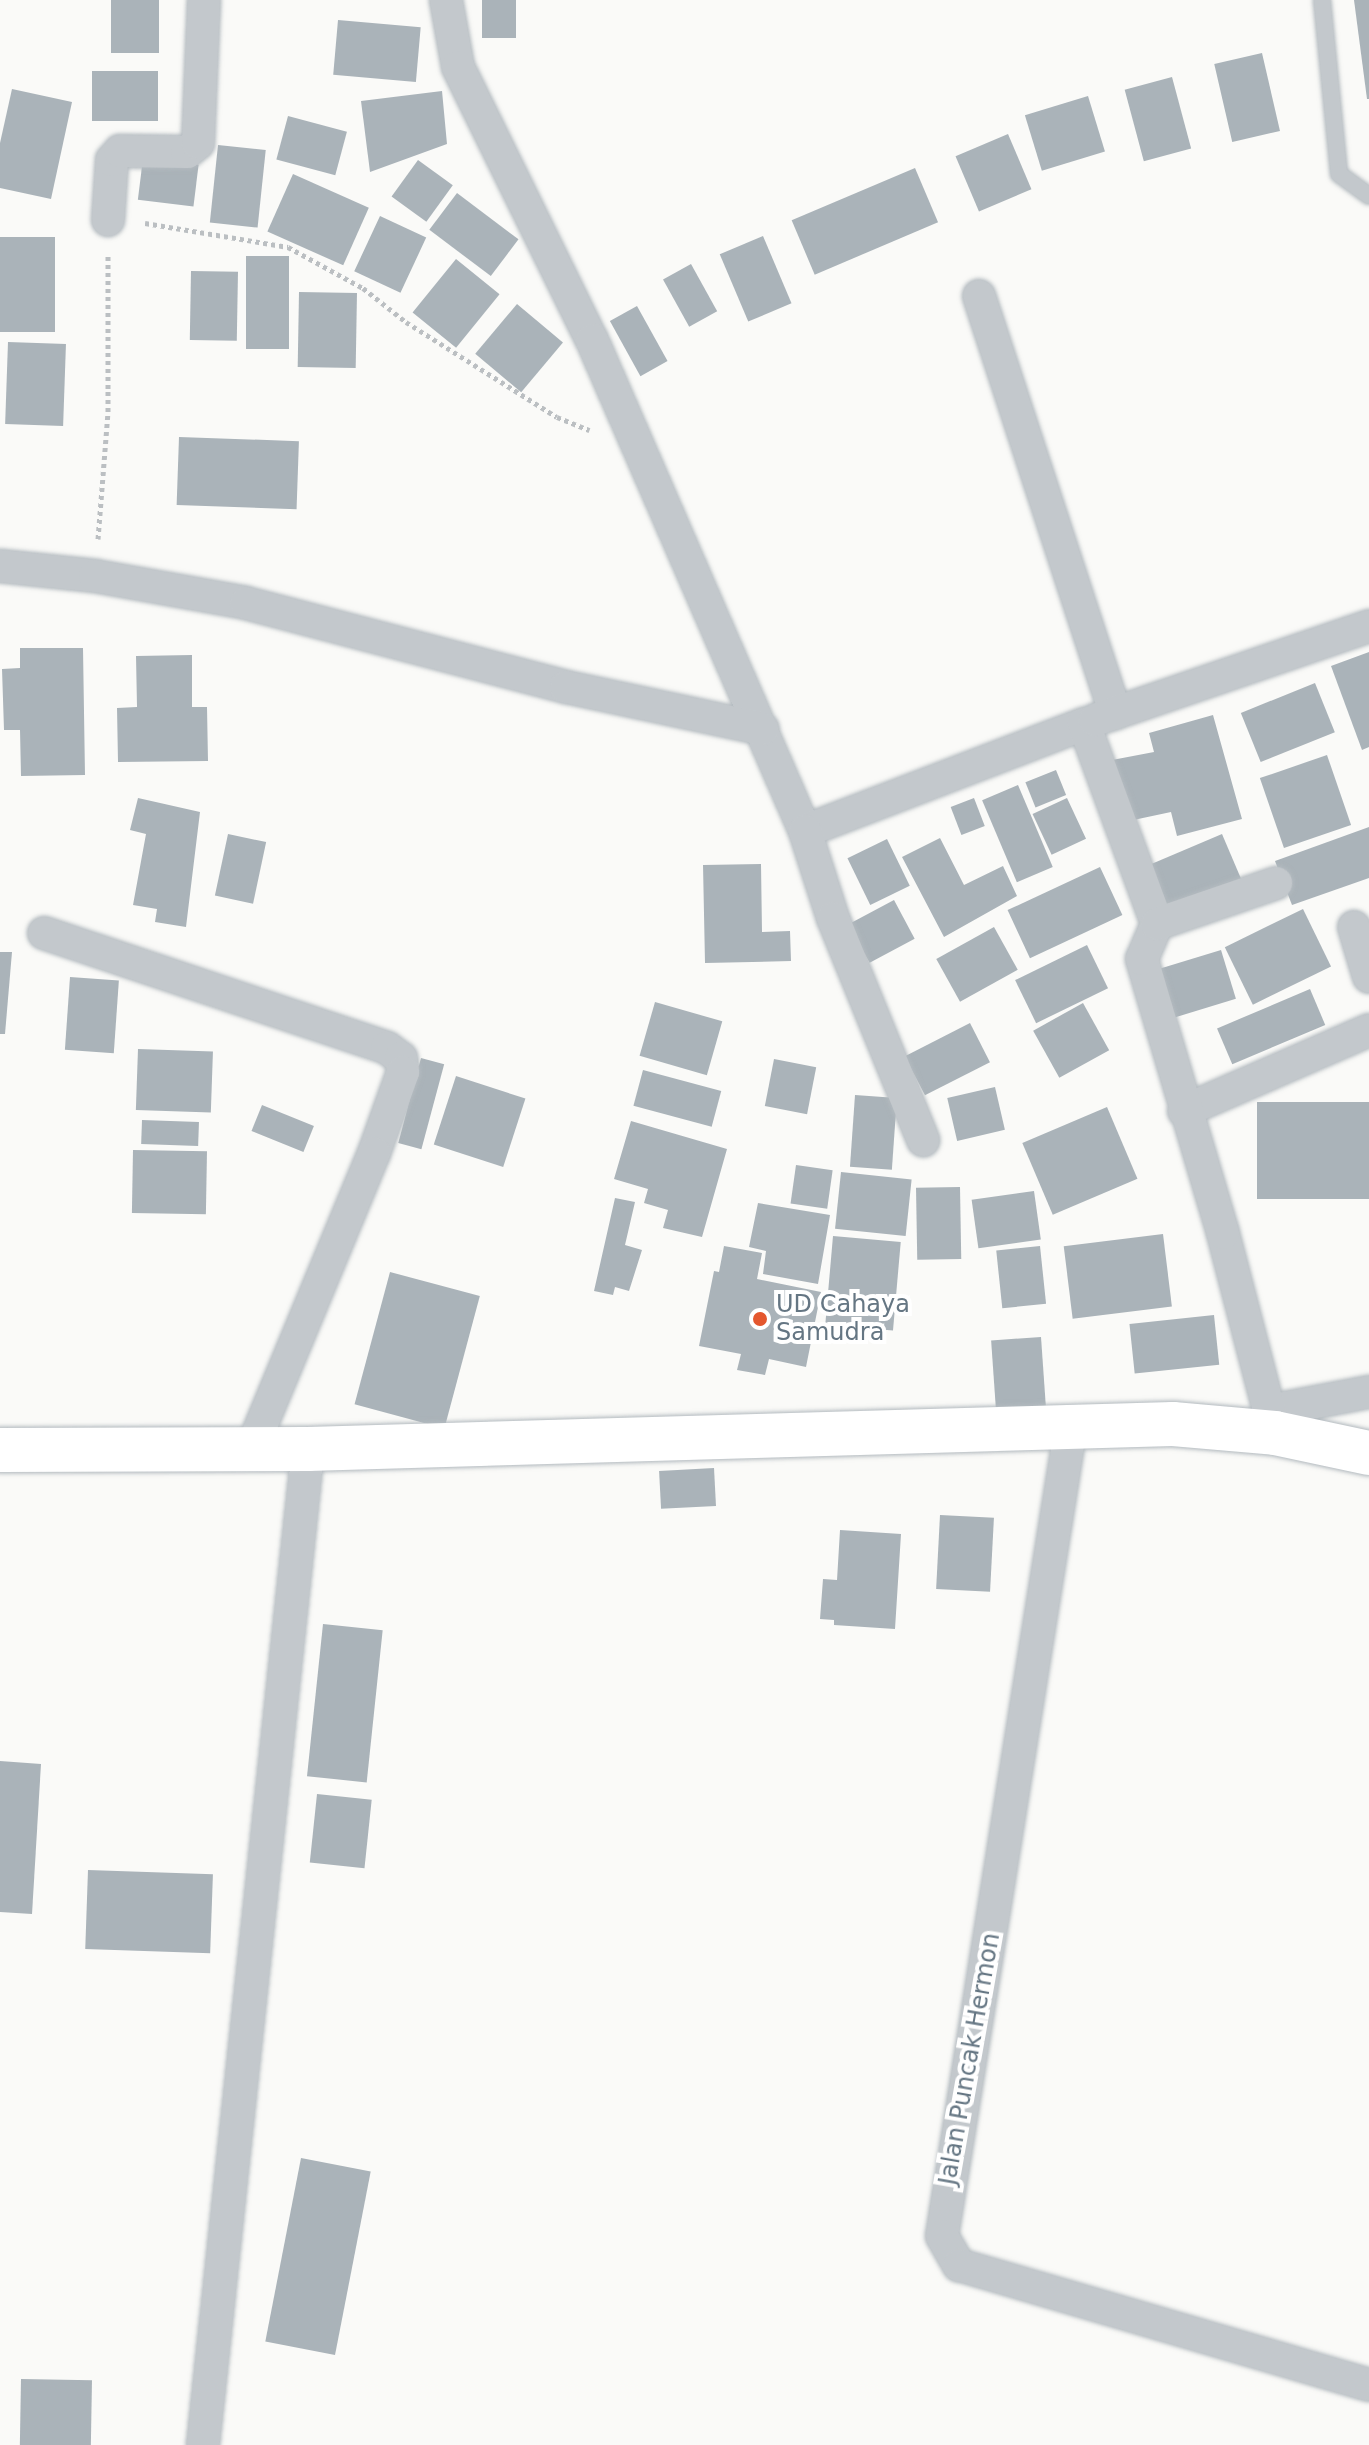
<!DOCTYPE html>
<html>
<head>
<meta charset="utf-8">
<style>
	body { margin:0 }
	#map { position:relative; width:1369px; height:2445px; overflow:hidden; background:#fafaf8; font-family:"DejaVu Sans",sans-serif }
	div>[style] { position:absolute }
	.building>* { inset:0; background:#aab3b9; transform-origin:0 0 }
	.path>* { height:5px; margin-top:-2.5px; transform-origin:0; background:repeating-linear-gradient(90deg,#bbbfc2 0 4px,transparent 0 8px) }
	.roads { filter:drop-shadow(0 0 2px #b3babf) drop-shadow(0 0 2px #b3babf) }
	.lane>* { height:16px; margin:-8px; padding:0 8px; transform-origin:8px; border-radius:8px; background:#c3c8cc }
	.street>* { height:32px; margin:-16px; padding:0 16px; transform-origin:16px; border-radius:16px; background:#c3c8cc }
	.secondary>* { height:44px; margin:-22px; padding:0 22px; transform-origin:22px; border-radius:22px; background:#fff }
	.dots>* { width:22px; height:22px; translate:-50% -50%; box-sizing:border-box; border:4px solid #fff; border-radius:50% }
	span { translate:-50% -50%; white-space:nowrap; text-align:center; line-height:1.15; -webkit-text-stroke:8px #fff; paint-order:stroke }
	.poi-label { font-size:24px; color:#657683 }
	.left { translate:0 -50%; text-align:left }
	.street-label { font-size:24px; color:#657683 }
</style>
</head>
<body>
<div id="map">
	<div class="building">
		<i style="left:111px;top:0;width:48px;height:53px"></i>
		<i style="left:482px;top:0;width:34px;height:38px"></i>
		<i style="clip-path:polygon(1354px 0,1369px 0,1369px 99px,1367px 99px)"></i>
		<i style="left:338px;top:20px;width:83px;height:55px;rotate:5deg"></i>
		<i style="left:1262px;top:53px;width:80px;height:49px;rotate:77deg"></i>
		<i style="left:92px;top:71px;width:66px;height:50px"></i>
		<i style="left:1172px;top:77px;width:74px;height:49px;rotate:75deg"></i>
		<i style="clip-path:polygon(12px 89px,72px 102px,51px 199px,0 188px,0 143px)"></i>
		<i style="clip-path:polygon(442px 91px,447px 144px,370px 172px,361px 101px)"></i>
		<i style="left:1088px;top:96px;width:58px;height:66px;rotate:73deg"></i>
		<i style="left:288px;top:116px;width:61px;height:45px;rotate:15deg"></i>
		<i style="left:1008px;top:134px;width:60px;height:57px;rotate:67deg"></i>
		<i style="left:218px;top:145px;width:48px;height:78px;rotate:6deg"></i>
		<i style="left:143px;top:158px;width:56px;height:42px;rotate:7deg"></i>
		<i style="left:418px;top:160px;width:43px;height:45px;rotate:36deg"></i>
		<i style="left:915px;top:168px;width:59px;height:134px;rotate:67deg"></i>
		<i style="left:293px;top:174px;width:83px;height:63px;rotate:24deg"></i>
		<i style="left:457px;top:193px;width:77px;height:46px;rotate:37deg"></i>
		<i style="left:380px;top:216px;width:51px;height:61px;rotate:25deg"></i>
		<i style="left:763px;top:236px;width:73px;height:47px;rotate:67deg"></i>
		<i style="left:0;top:237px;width:55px;height:95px"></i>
		<i style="left:246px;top:256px;width:43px;height:93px"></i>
		<i style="left:456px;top:259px;width:56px;height:69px;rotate:39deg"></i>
		<i style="left:691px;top:264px;width:54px;height:32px;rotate:61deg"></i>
		<i style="left:191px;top:271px;width:47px;height:69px;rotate:1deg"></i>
		<i style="left:299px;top:292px;width:58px;height:75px;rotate:1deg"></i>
		<i style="left:517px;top:304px;width:60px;height:65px;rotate:40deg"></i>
		<i style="left:637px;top:306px;width:63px;height:31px;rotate:61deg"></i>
		<i style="left:8px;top:342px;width:58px;height:82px;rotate:2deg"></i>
		<i style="left:179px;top:437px;width:120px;height:68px;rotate:2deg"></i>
		<i style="clip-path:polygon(20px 648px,83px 648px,85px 775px,21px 776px,20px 730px,4px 730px,2px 669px,20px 668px)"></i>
		<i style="clip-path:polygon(1369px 652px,1369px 747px,1362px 750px,1331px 666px)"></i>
		<i style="clip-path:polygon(192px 655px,192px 707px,207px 707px,208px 761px,118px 762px,117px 708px,137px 707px,136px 656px)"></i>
		<i style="left:1315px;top:683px;width:53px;height:80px;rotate:68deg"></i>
		<i style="clip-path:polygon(1213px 715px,1242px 819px,1177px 836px,1171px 812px,1124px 822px,1112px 760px,1154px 752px,1149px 733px)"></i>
		<i style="left:1327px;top:755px;width:74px;height:71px;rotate:71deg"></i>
		<i style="left:1056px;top:770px;width:27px;height:33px;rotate:68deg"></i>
		<i style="left:1018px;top:785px;width:89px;height:39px;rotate:67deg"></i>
		<i style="clip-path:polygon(138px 798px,200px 812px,186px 927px,155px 922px,157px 909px,133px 905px,146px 834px,130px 830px)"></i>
		<i style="left:974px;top:798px;width:30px;height:25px;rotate:69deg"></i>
		<i style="left:1067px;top:798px;width:45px;height:38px;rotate:65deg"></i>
		<i style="clip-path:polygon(1369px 827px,1369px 878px,1292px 905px,1275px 861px)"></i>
		<i style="left:228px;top:834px;width:39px;height:63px;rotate:12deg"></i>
		<i style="left:1222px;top:834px;width:49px;height:78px;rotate:67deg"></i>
		<i style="clip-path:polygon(940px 838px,964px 885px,1003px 866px,1017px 896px,944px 937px,902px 857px)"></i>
		<i style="left:887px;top:839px;width:52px;height:44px;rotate:64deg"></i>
		<i style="clip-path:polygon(761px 864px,762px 932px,790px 931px,791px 961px,705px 963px,703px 865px)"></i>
		<i style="left:1100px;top:867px;width:53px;height:102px;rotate:65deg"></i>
		<i style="left:894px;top:900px;width:44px;height:51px;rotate:62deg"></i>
		<i style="left:1303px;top:909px;width:64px;height:87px;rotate:64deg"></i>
		<i style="left:994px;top:927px;width:49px;height:66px;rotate:61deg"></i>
		<i style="left:1087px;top:945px;width:48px;height:80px;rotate:64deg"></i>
		<i style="left:1221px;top:950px;width:51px;height:72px;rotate:73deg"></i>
		<i style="clip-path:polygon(0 952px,12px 952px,5px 1034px,0 1034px)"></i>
		<i style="left:70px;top:977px;width:49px;height:73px;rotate:4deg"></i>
		<i style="left:1310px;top:989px;width:39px;height:101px;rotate:67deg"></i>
		<i style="left:655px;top:1002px;width:70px;height:56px;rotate:16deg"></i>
		<i style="left:1083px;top:1003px;width:54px;height:57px;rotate:61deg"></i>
		<i style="left:970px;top:1023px;width:44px;height:73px;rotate:63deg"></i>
		<i style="left:138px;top:1049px;width:75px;height:61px;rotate:2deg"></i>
		<i style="left:421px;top:1058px;width:24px;height:88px;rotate:15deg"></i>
		<i style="left:774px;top:1059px;width:43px;height:48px;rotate:11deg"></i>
		<i style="left:643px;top:1070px;width:81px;height:37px;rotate:15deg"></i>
		<i style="left:456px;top:1076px;width:73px;height:72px;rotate:18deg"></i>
		<i style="left:995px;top:1087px;width:44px;height:49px;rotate:77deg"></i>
		<i style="left:855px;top:1095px;width:42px;height:72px;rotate:4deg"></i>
		<i style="left:1369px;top:1102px;width:97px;height:112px;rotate:90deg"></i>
		<i style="left:262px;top:1105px;width:56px;height:28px;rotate:22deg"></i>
		<i style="left:1107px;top:1107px;width:78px;height:92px;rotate:67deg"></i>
		<i style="left:142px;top:1120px;width:57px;height:24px;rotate:2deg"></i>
		<i style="clip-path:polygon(631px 1121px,727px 1149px,702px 1237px,663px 1228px,668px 1210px,644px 1203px,648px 1189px,614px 1179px)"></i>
		<i style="left:133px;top:1150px;width:74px;height:63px;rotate:1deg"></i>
		<i style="left:796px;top:1165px;width:37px;height:39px;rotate:8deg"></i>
		<i style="left:841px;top:1172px;width:71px;height:57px;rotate:6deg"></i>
		<i style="left:960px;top:1187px;width:72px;height:44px;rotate:89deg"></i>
		<i style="left:1034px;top:1191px;width:49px;height:63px;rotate:82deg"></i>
		<i style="clip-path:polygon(615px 1198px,635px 1202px,625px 1245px,642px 1250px,629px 1291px,615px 1287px,613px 1295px,594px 1291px)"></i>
		<i style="clip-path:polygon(758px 1203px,830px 1215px,818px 1284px,763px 1274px,766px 1251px,749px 1247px)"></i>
		<i style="left:1163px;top:1234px;width:73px;height:100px;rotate:83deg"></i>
		<i style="left:833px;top:1236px;width:68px;height:89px;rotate:5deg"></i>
		<i style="clip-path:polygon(724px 1246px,762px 1253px,757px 1279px,821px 1292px,806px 1367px,769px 1359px,765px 1375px,737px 1370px,741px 1354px,699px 1346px,714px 1271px,719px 1272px)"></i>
		<i style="left:1040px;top:1246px;width:58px;height:44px;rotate:84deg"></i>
		<i style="left:390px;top:1272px;width:93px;height:137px;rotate:15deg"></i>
		<i style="left:1214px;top:1315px;width:50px;height:85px;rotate:84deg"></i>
		<i style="left:1041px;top:1337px;width:75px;height:50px;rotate:86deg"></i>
		<i style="left:714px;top:1468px;width:38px;height:55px;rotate:87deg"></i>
		<i style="left:940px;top:1515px;width:54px;height:74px;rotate:3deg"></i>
		<i style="clip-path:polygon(840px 1530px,901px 1534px,895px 1629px,834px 1625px,834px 1620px,820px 1619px,823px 1579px,837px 1580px)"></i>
		<i style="left:323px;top:1624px;width:60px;height:153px;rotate:6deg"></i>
		<i style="clip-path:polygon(0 1761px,41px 1764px,32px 1914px,0 1912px)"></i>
		<i style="left:317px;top:1794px;width:55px;height:69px;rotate:6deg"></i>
		<i style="left:88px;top:1870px;width:125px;height:79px;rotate:2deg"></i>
		<i style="left:301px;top:2158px;width:71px;height:187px;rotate:11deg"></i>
		<i style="left:21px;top:2379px;width:71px;height:66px;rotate:1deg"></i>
	</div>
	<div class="path">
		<i style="left:145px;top:223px;width:145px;rotate:9.5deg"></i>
		<i style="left:288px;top:247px;width:85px;rotate:28.7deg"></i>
		<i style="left:363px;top:288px;width:55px;rotate:38.3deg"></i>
		<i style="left:406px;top:322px;width:178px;rotate:32.2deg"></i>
		<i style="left:557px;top:417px;width:35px;rotate:22deg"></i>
		<i style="left:98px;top:539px;width:127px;rotate:-85.5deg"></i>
		<i style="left:108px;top:412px;width:159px;rotate:-90deg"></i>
	</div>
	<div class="roads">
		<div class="lane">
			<i style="left:1322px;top:0;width:175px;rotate:84.4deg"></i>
			<i style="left:1339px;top:174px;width:37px;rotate:36deg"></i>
		</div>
		<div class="street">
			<i style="left:446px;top:0;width:68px;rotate:79.8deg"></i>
			<i style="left:458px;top:67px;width:304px;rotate:63.9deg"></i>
			<i style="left:592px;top:340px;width:535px;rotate:66.55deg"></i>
			<i style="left:805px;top:831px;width:299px;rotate:-21deg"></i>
			<i style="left:1084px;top:724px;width:213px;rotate:69.9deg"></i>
			<i style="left:108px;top:220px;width:60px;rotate:-86.2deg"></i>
			<i style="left:112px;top:160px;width:12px;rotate:-48deg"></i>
			<i style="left:120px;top:151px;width:67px;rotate:0.9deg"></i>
			<i style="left:187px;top:152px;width:14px;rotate:-39deg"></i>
			<i style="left:198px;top:143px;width:143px;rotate:-87.6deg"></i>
			<i style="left:979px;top:296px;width:439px;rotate:71.9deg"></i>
			<i style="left:0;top:566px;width:96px;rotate:6deg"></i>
			<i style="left:95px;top:576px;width:153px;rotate:10.1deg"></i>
			<i style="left:246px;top:603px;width:331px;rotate:14.7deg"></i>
			<i style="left:566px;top:687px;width:201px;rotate:12deg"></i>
			<i style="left:1095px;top:720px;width:290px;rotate:-18.9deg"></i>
			<i style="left:805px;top:831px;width:91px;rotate:72.2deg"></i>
			<i style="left:833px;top:918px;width:240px;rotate:67.9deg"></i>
			<i style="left:1354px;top:927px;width:52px;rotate:73.3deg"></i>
			<i style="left:44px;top:933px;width:362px;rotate:18.5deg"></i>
			<i style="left:387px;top:1048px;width:17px;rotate:36deg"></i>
			<i style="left:401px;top:1058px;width:14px;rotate:82deg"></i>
			<i style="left:403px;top:1072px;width:86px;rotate:109.7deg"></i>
			<i style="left:374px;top:1153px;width:321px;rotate:112.5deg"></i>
			<i style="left:1184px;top:1111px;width:202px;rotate:-23.6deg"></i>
			<i style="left:1269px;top:1411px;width:102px;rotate:-10.8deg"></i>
			<i style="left:1071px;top:1426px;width:820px;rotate:99.05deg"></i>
			<i style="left:942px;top:2236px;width:34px;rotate:60deg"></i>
			<i style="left:959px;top:2265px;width:427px;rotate:16.3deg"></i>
			<i style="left:1275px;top:1433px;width:207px;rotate:-104.6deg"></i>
			<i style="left:1223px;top:1233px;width:286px;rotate:-106.5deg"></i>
			<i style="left:1142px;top:959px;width:38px;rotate:-67deg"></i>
			<i style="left:1157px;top:924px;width:126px;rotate:-19deg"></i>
			<i style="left:203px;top:2445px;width:1002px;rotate:-83.98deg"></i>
		</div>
		<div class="secondary">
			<i style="left:0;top:1450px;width:308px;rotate:-0.2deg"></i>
			<i style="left:308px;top:1449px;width:865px;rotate:-1.66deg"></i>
			<i style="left:1173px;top:1424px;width:102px;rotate:5deg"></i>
			<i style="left:1275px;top:1433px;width:96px;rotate:12deg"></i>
		</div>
	</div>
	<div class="dots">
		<i style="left:760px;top:1319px;background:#e4572e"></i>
	</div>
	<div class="poi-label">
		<span class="left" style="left:776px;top:1319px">UD Cahaya<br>Samudra</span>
	</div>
	<div class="street-label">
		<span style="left:970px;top:2059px;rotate:-80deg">Jalan Puncak Hermon</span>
	</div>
</div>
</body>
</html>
